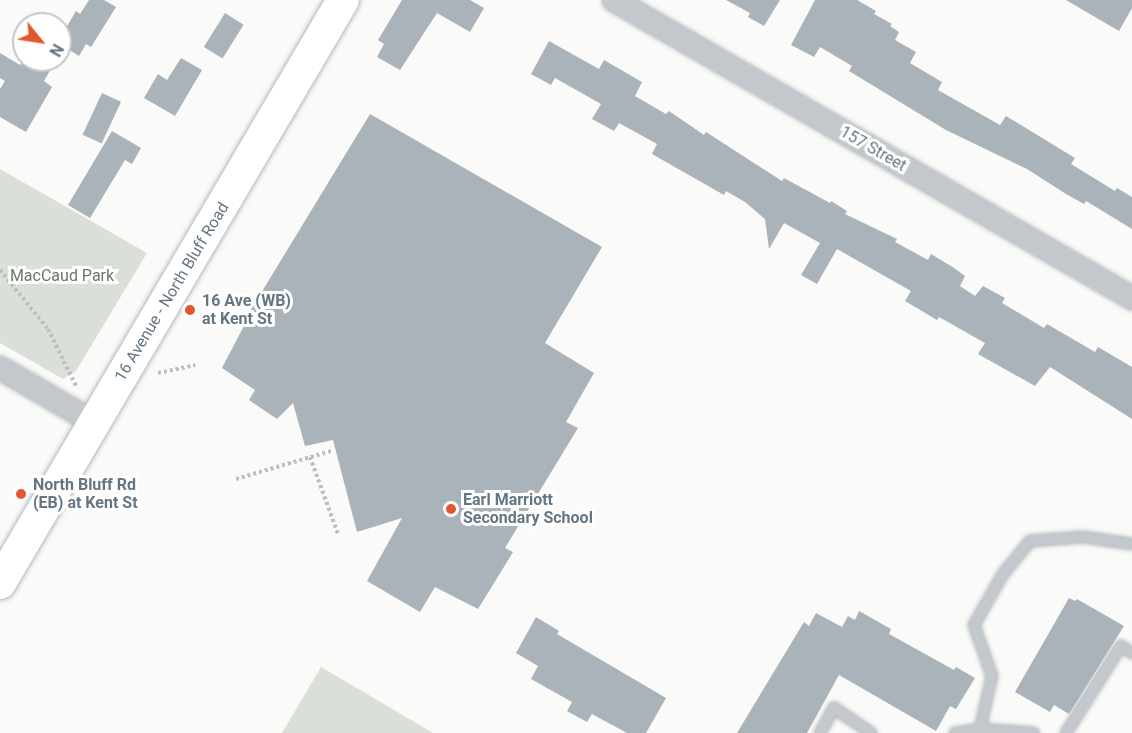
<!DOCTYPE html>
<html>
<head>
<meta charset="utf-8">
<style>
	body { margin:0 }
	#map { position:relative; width:1132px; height:733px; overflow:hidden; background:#fafaf8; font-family:Roboto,sans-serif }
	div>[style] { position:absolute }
	.green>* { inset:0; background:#dadfd7 }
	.building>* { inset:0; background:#aab3b9; transform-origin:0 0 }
	.path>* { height:4px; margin-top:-2px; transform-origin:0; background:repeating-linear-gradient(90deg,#bbbfc2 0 3px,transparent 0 6px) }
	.roads { filter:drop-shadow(0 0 2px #b3babf) drop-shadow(0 0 2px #b3babf) }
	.service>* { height:10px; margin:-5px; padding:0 5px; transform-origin:5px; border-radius:5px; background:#c3c8cc }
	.minor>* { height:22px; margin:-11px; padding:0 11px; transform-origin:11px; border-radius:11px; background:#c3c8cc }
	.secondary>* { height:32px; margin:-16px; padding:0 16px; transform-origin:16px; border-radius:16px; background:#fff }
	.dots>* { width:16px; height:16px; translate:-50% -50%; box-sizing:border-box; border:3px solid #fff; border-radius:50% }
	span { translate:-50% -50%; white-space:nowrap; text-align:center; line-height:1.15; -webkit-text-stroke:6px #fff; paint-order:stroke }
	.street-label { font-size:16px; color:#657683 }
	.park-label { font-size:16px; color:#687a64 }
	.poi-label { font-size:16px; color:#657683; font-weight:700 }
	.left { translate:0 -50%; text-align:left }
	.north { position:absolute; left:12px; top:12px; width:60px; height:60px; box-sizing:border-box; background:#fff; border:2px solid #c1c8cd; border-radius:50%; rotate:120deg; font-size:16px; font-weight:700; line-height:24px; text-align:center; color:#657683 }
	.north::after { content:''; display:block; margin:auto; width:21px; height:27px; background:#e4572e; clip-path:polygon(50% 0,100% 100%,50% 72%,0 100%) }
</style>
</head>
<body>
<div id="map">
	<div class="green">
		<i style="clip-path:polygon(0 169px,147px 253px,76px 371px,63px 379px,0 343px)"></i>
		<i style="clip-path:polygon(321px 667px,433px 733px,282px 733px)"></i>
	</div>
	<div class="building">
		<i style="clip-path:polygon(89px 0,104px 0,116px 7px,91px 47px,86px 44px,79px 56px,60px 44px,60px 38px,76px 11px,80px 14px)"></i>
		<i style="clip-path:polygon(402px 0,470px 0,484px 8px,470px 32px,437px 13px,400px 70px,377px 57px,384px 44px,378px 40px)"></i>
		<i style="clip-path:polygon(726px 0,780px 0,764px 26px,748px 17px,750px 13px)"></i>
		<i style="clip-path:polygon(815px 0,857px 0,876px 11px,874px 14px,892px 24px,890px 26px,899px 32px,895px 40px,916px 52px,910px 63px,942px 82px,938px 90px,1000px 125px,1006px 116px,1075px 158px,1071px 164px,1115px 191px,1117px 188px,1132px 197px,1132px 229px,1086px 201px,1084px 204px,1066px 194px,1027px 169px,946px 130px,849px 71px,852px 66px,820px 47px,814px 57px,791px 45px)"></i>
		<i style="clip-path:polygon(1066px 0,1132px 0,1132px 8px,1119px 31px)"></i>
		<i style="left:225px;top:13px;width:22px;height:40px;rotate:32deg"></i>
		<i style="clip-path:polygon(549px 41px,599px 69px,604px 60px,642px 82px,635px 96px,666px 114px,669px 111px,704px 135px,706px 132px,782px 181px,784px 178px,830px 203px,831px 201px,847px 211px,845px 214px,897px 239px,895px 242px,928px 260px,931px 254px,954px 268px,965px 276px,960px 286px,975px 296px,983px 286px,1005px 298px,1002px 303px,1044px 328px,1047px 324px,1095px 352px,1098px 347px,1132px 367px,1132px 419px,1050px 367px,1035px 386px,978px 354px,985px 343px,939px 317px,937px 320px,905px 301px,911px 291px,837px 249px,817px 284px,801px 275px,820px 243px,784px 223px,769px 249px,765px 219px,745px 202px,726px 191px,724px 195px,652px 154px,657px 144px,619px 123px,614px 131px,592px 119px,601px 104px,555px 78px,551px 85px,531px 74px)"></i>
		<i style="clip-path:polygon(0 53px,20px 65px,23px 60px,56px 60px,44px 81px,52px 87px,26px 132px,0 117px,0 89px,5px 81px,0 78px)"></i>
		<i style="clip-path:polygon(181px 58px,202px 70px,175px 116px,144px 98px,158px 74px,167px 80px)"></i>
		<i style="left:102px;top:93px;width:21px;height:46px;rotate:25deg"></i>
		<i style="clip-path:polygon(370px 114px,602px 247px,545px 343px,594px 373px,566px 422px,578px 428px,505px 548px,513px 552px,478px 609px,435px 587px,420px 612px,367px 581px,402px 518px,357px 532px,333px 440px,305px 446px,293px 403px,277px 419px,249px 400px,255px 390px,222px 368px,246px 322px,244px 321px)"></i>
		<i style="clip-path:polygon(112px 131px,141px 148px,132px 164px,125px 160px,90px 218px,68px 205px)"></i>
		<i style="clip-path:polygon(1069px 598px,1075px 601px,1077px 599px,1124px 626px,1069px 714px,1054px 705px,1050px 712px,1015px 692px)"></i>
		<i style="clip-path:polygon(859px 611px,891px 629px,889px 634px,954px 670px,956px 667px,975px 678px,956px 709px,950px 706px,936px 731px,839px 675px,807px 733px,737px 733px,804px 622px,809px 626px,816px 613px,842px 627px,848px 616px,855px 620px)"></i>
		<i style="clip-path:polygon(536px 617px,559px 631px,557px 634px,666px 698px,646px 733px,627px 733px,592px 714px,587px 722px,567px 711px,572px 702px,531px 679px,538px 666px,516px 653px)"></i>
	</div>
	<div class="path">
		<i style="left:0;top:270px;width:76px;rotate:50.9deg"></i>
		<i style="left:48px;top:329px;width:64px;rotate:63.8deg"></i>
		<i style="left:158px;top:373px;width:38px;rotate:-12deg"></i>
		<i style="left:310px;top:457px;width:82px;rotate:70deg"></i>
		<i style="left:236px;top:479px;width:99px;rotate:-16.4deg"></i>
	</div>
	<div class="roads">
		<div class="service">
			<i style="left:980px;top:729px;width:54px;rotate:-77.2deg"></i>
			<i style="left:992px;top:676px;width:54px;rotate:-109.4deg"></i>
			<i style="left:974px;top:625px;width:59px;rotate:-60.4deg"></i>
			<i style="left:1003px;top:574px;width:43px;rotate:-50.7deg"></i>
			<i style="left:1030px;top:541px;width:53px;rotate:-4.3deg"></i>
			<i style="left:1083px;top:537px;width:49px;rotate:8.1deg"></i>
			<i style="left:820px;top:733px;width:29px;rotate:-61deg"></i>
			<i style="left:834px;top:708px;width:45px;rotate:34deg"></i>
			<i style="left:955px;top:733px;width:25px;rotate:-9deg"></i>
			<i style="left:980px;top:729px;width:54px;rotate:4.2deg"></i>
			<i style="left:1066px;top:733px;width:103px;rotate:-57.7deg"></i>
			<i style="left:1121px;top:646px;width:13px;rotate:32deg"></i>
		</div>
		<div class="minor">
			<i style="left:614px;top:0;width:598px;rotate:29.91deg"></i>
			<i style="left:0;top:368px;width:110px;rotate:30.1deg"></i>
		</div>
		<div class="secondary">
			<i style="left:0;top:583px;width:676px;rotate:-59.53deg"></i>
		</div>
	</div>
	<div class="dots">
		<i style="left:190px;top:310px;background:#e4572e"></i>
		<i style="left:21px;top:494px;background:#e4572e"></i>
		<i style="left:451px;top:509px;background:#e4572e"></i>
	</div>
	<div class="street-label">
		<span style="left:873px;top:149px;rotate:30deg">157 Street</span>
		<span style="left:172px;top:292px;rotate:-59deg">16 Avenue - North Bluff Road</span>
	</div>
	<div class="park-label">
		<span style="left:62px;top:276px">MacCaud Park</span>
	</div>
	<div class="poi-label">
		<span class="left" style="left:202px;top:310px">16 Ave (WB)<br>at Kent St</span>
		<span class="left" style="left:33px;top:494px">North Bluff Rd<br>(EB) at Kent St</span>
		<span class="left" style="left:463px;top:509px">Earl Marriott<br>Secondary School</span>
	</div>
	<div class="north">N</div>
</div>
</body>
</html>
